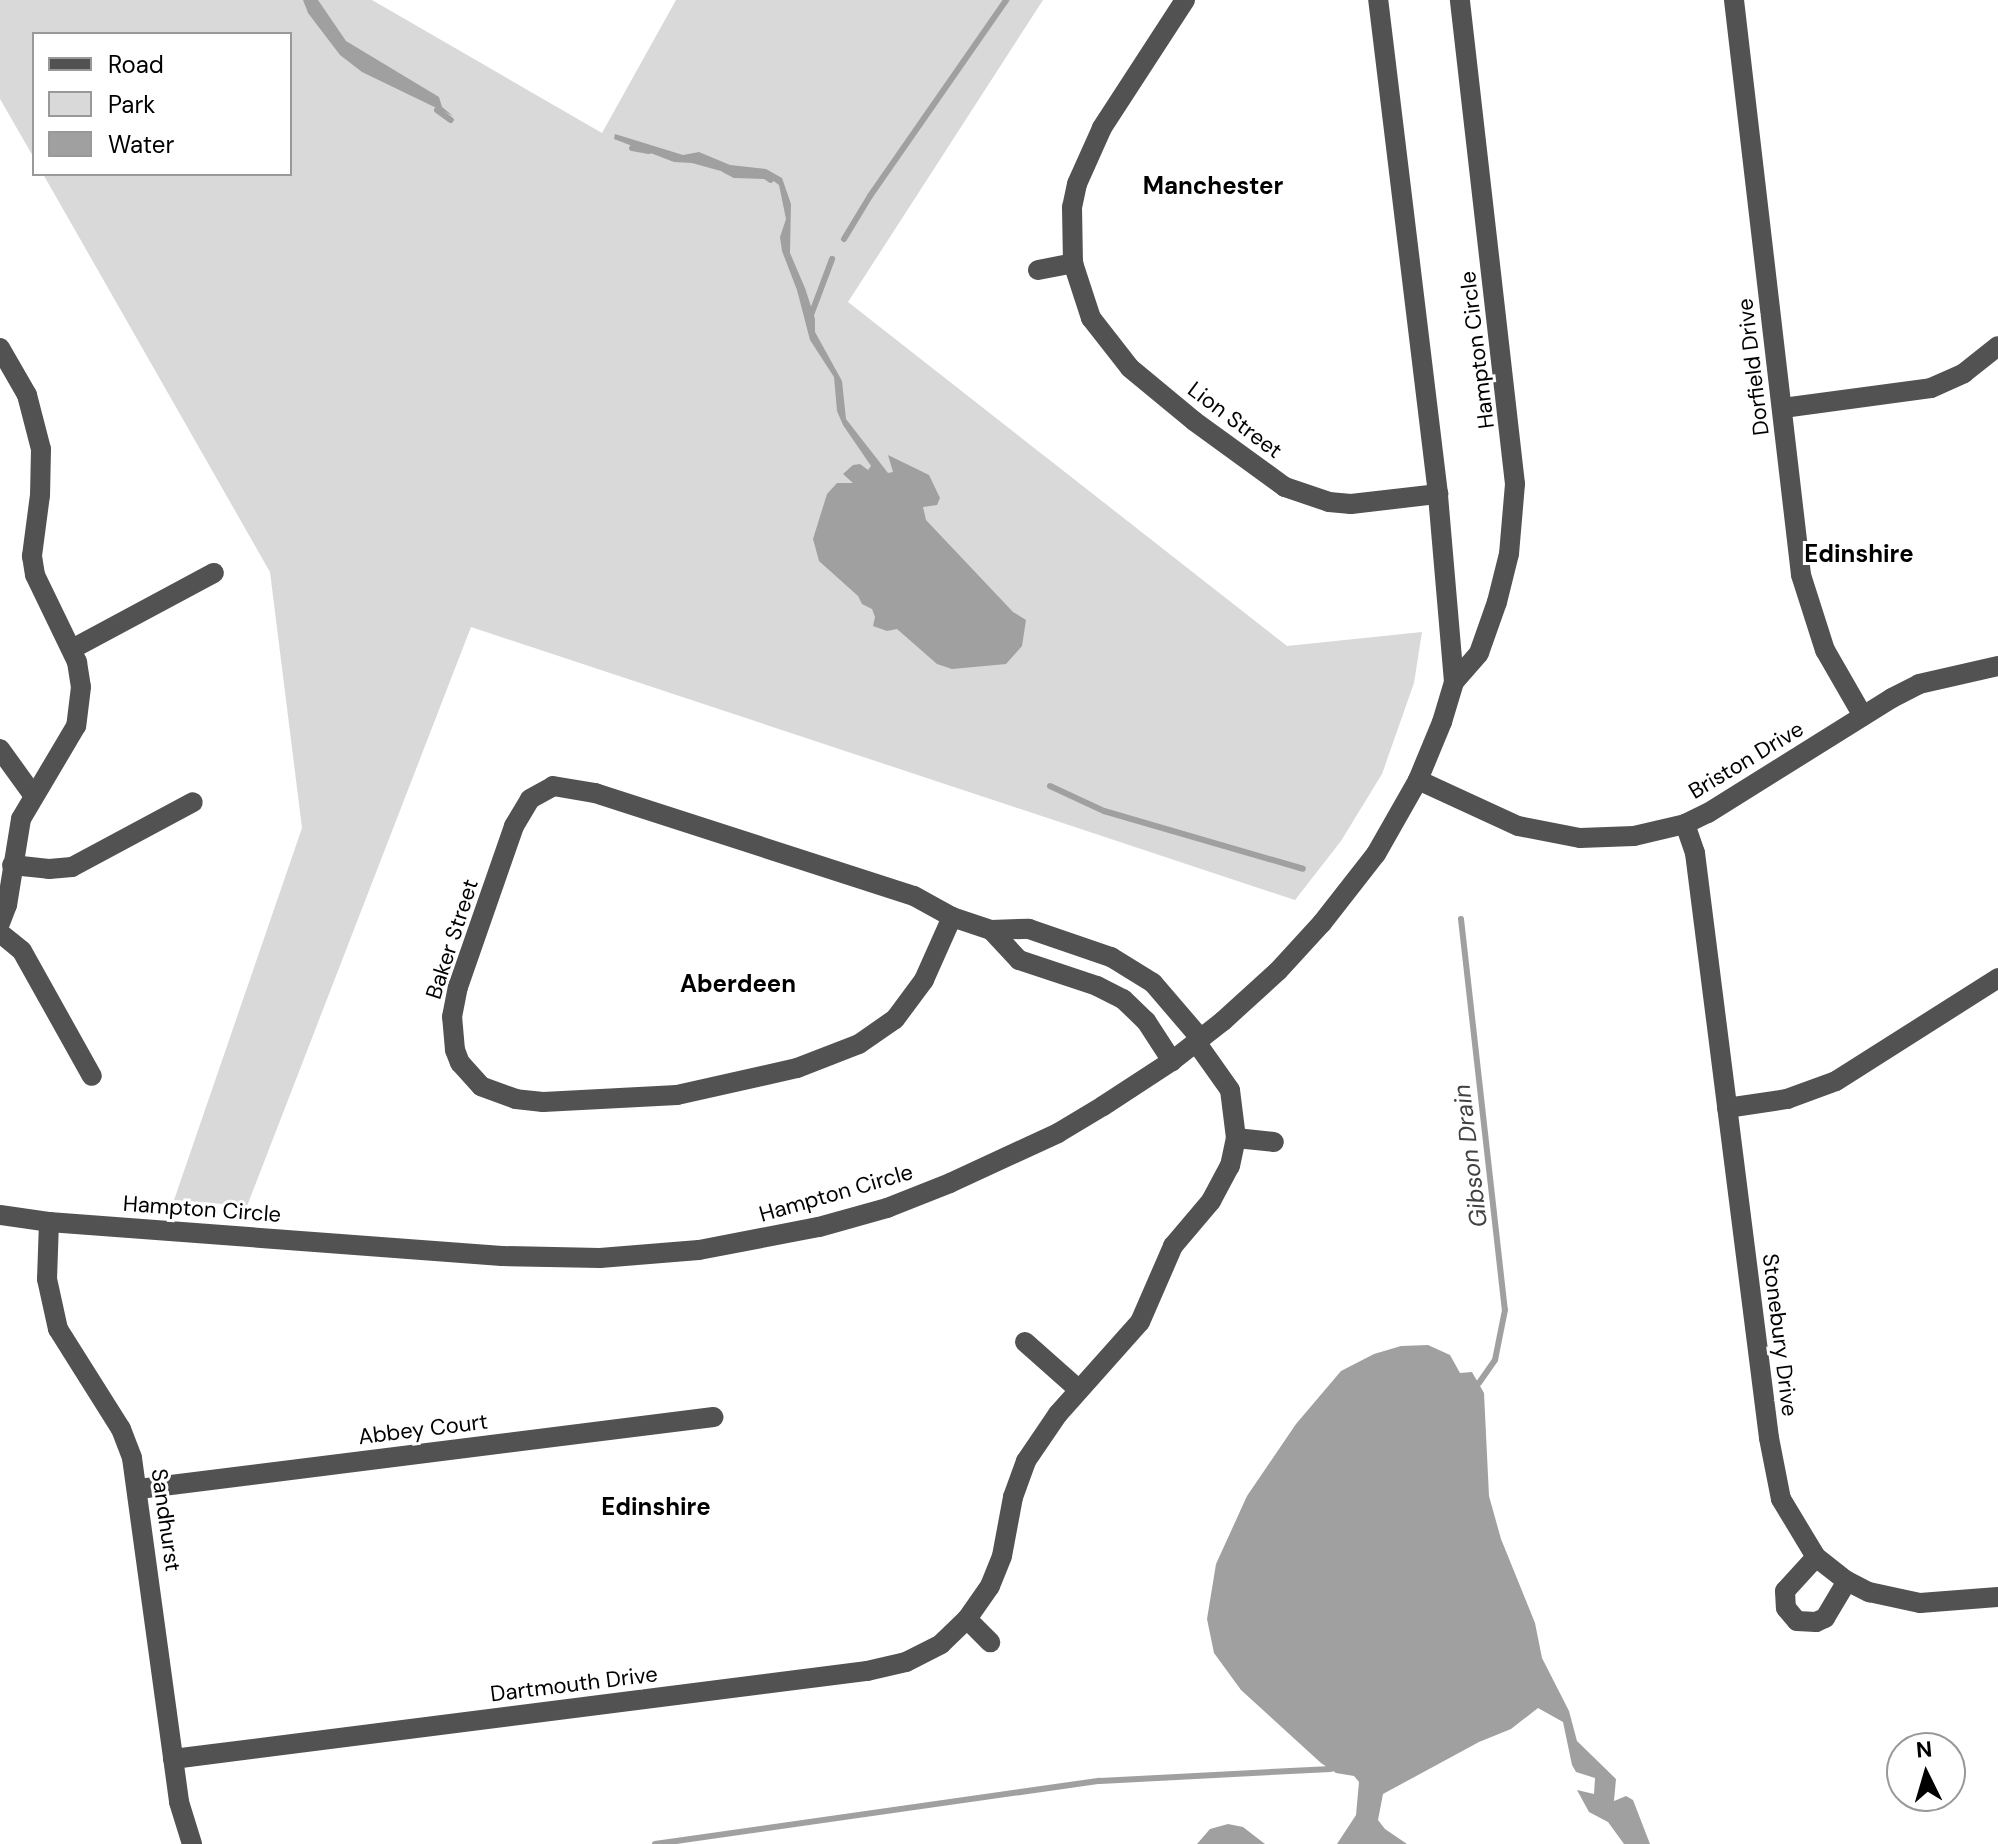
<!DOCTYPE html>
<html>
<head>
<meta charset="utf-8">
<style>
	body { margin:0 }
	#map { position:relative; width:1998px; height:1844px; overflow:hidden; background:#fff; font-family:"DM Sans",sans-serif }
	div>[style] { position:absolute }
	.green>* { inset:0; background:#d9d9d9 }
	.water>* { inset:0; background:#a0a0a0 }
	.stream>* { height:6px; margin:-3px; padding:0 3px; transform-origin:3px; border-radius:3px; background:#a0a0a0 }
	.minor>* { height:20px; margin:-10px; padding:0 10px; transform-origin:10px; border-radius:10px; background:#525252 }
	span { translate:-50% -50%; white-space:nowrap; text-align:center; line-height:1.15; -webkit-text-stroke:6px #fff; paint-order:stroke }
	.street-label { font-size:22px; color:#000 }
	.neighbourhood-label { font-size:24px; color:#000; font-weight:700 }
	.water-label { font-size:24px; color:#414141; font-style:italic }
	.legend { position:absolute; left:32px; top:32px; width:260px; height:144px; box-sizing:border-box; background:#fff; border:2px solid #999; margin:0; padding:10px 14px; list-style:none; font-size:24px; color:#000 }
	.legend li { display:flex; align-items:center; gap:16px; height:40px }
	.legend b { width:40px; border:2px solid #999 }
	.north { position:absolute; left:1886px; top:1732px; width:80px; height:80px; box-sizing:border-box; background:#fff; border:2px solid #999; border-radius:50%; rotate:355deg; font-size:22px; font-weight:700; line-height:32px; text-align:center; color:#000 }
	.north::after { content:''; display:block; margin:auto; width:28px; height:36px; background:#000; clip-path:polygon(50% 0,100% 100%,50% 72%,0 100%) }
</style>
</head>
<body>
<div id="map">
	<div class="green">
		<i style="clip-path:polygon(0 0,372px 0,602px 133px,676px 0,1043px 0,848px 302px,1287px 646px,1422px 632px,1414px 683px,1382px 774px,1341px 841px,1295px 900px,471px 627px,247px 1206px,174px 1200px,302px 828px,270px 572px,43px 174px,290px 174px,290px 34px,34px 34px,34px 158px,0 99px)"></i>
	</div>
	<div class="water">
		<i style="clip-path:polygon(303px 0,318px 0,346px 41px,439px 97px,442px 107px,453px 116px,362px 72px,340px 55px,308px 13px)"></i>
		<i style="clip-path:polygon(615px 134px,683px 155px,699px 152px,730px 165px,766px 169px,782px 178px,791px 204px,790px 253px,805px 288px,815px 319px,815px 332px,842px 381px,846px 419px,888px 473px,893px 472px,888px 455px,929px 475px,940px 498px,937px 505px,923px 507px,926px 520px,1013px 612px,1026px 620px,1022px 646px,1006px 664px,952px 669px,937px 664px,897px 629px,887px 631px,873px 626px,875px 617px,872px 609px,862px 604px,858px 596px,819px 561px,813px 539px,827px 494px,837px 483px,853px 483px,843px 474px,853px 465px,860px 464px,868px 470px,871px 466px,843px 425px,837px 411px,834px 377px,810px 340px,797px 290px,782px 251px,780px 237px,786px 219px,779px 185px,764px 174px,728px 173px,692px 163px,674px 162px,614px 139px)"></i>
		<i style="clip-path:polygon(1428px 1345px,1450px 1355px,1460px 1373px,1472px 1372px,1484px 1393px,1489px 1496px,1501px 1539px,1535px 1623px,1542px 1658px,1569px 1711px,1577px 1741px,1616px 1779px,1614px 1801px,1626px 1796px,1633px 1800px,1650px 1844px,1624px 1844px,1608px 1822px,1589px 1812px,1577px 1790px,1594px 1794px,1595px 1778px,1576px 1772px,1572px 1765px,1563px 1722px,1538px 1708px,1511px 1729px,1479px 1742px,1383px 1794px,1378px 1820px,1385px 1829px,1407px 1844px,1337px 1844px,1356px 1815px,1359px 1782px,1354px 1776px,1336px 1773px,1321px 1763px,1241px 1690px,1214px 1653px,1207px 1619px,1216px 1564px,1247px 1496px,1296px 1424px,1341px 1371px,1374px 1354px,1401px 1346px)"></i>
		<i style="clip-path:polygon(1228px 1824px,1243px 1827px,1265px 1844px,1197px 1844px,1210px 1829px)"></i>
	</div>
	<div class="stream">
		<i style="left:437px;top:110px;width:17px;rotate:36deg"></i>
		<i style="left:632px;top:148px;width:17px;rotate:10deg"></i>
		<i style="left:725px;top:170px;width:11px;rotate:27deg"></i>
		<i style="left:735px;top:175px;width:30px;rotate:2deg"></i>
		<i style="left:765px;top:176px;width:7px;rotate:34deg"></i>
		<i style="left:844px;top:239px;width:50px;rotate:-58.8deg"></i>
		<i style="left:870px;top:196px;width:239px;rotate:-55.2deg"></i>
		<i style="left:811px;top:315px;width:60px;rotate:-69.4deg"></i>
		<i style="left:1050px;top:786px;width:60px;rotate:24.8deg"></i>
		<i style="left:1104px;top:811px;width:207px;rotate:16.2deg"></i>
		<i style="left:1461px;top:919px;width:393px;rotate:83.6deg"></i>
		<i style="left:1505px;top:1310px;width:51px;rotate:101.3deg"></i>
		<i style="left:1495px;top:1360px;width:28px;rotate:125deg"></i>
		<i style="left:655px;top:1844px;width:449px;rotate:-8.1deg"></i>
		<i style="left:1100px;top:1781px;width:231px;rotate:-3deg"></i>
	</div>
	<div class="minor">
		<i style="left:1185px;top:0;width:153px;rotate:123deg"></i>
		<i style="left:1102px;top:128px;width:61px;rotate:114.1deg"></i>
		<i style="left:1077px;top:184px;width:24px;rotate:102deg"></i>
		<i style="left:1072px;top:207px;width:56px;rotate:89deg"></i>
		<i style="left:1073px;top:263px;width:58px;rotate:71.9deg"></i>
		<i style="left:1091px;top:318px;width:63px;rotate:52deg"></i>
		<i style="left:1130px;top:368px;width:83px;rotate:39.6deg"></i>
		<i style="left:1194px;top:421px;width:112px;rotate:36deg"></i>
		<i style="left:1285px;top:487px;width:46px;rotate:18.8deg"></i>
		<i style="left:1329px;top:502px;width:22px;rotate:5deg"></i>
		<i style="left:1351px;top:504px;width:88px;rotate:-6.6deg"></i>
		<i style="left:1734px;top:0;width:579px;rotate:83.35deg"></i>
		<i style="left:1801px;top:575px;width:79px;rotate:72.3deg"></i>
		<i style="left:1825px;top:650px;width:76px;rotate:60.1deg"></i>
		<i style="left:1038px;top:270px;width:36px;rotate:-11deg"></i>
		<i style="left:0;top:348px;width:54px;rotate:60.1deg"></i>
		<i style="left:27px;top:395px;width:56px;rotate:75.5deg"></i>
		<i style="left:41px;top:449px;width:46px;rotate:91.2deg"></i>
		<i style="left:40px;top:495px;width:62px;rotate:97.5deg"></i>
		<i style="left:32px;top:556px;width:19px;rotate:81deg"></i>
		<i style="left:35px;top:575px;width:97px;rotate:64.2deg"></i>
		<i style="left:77px;top:662px;width:25px;rotate:81deg"></i>
		<i style="left:81px;top:687px;width:39px;rotate:97deg"></i>
		<i style="left:76px;top:726px;width:108px;rotate:120.6deg"></i>
		<i style="left:21px;top:819px;width:87px;rotate:99.2deg"></i>
		<i style="left:7px;top:905px;width:19px;rotate:111deg"></i>
		<i style="left:1783px;top:408px;width:149px;rotate:-7.7deg"></i>
		<i style="left:1931px;top:388px;width:36px;rotate:-24deg"></i>
		<i style="left:1964px;top:373px;width:43px;rotate:-38.5deg"></i>
		<i style="left:72px;top:649px;width:161px;rotate:-28.2deg"></i>
		<i style="left:1454px;top:682px;width:38px;rotate:-49deg"></i>
		<i style="left:1479px;top:653px;width:54px;rotate:-70.6deg"></i>
		<i style="left:1497px;top:602px;width:49px;rotate:-76deg"></i>
		<i style="left:1509px;top:554px;width:70px;rotate:-85.1deg"></i>
		<i style="left:1515px;top:484px;width:487px;rotate:-96.5deg"></i>
		<i style="left:0;top:749px;width:57px;rotate:54.3deg"></i>
		<i style="left:1418px;top:780px;width:110px;rotate:24.7deg"></i>
		<i style="left:1518px;top:826px;width:63px;rotate:11deg"></i>
		<i style="left:1580px;top:838px;width:54px;rotate:-2.1deg"></i>
		<i style="left:1634px;top:836px;width:52px;rotate:-13.2deg"></i>
		<i style="left:1685px;top:824px;width:25px;rotate:-26deg"></i>
		<i style="left:1708px;top:813px;width:217px;rotate:-32deg"></i>
		<i style="left:1892px;top:698px;width:30px;rotate:-27deg"></i>
		<i style="left:1919px;top:684px;width:81px;rotate:-12.8deg"></i>
		<i style="left:1685px;top:824px;width:31px;rotate:71deg"></i>
		<i style="left:1695px;top:853px;width:590px;rotate:82.79deg"></i>
		<i style="left:1769px;top:1438px;width:62px;rotate:78.9deg"></i>
		<i style="left:1781px;top:1499px;width:68px;rotate:58.9deg"></i>
		<i style="left:1816px;top:1557px;width:39px;rotate:38deg"></i>
		<i style="left:1847px;top:1581px;width:25px;rotate:27deg"></i>
		<i style="left:1869px;top:1592px;width:52px;rotate:12.2deg"></i>
		<i style="left:1920px;top:1603px;width:78px;rotate:-4.4deg"></i>
		<i style="left:12px;top:865px;width:37px;rotate:6deg"></i>
		<i style="left:49px;top:869px;width:23px;rotate:-5deg"></i>
		<i style="left:72px;top:867px;width:137px;rotate:-28.2deg"></i>
		<i style="left:952px;top:917px;width:69px;rotate:114deg"></i>
		<i style="left:924px;top:980px;width:49px;rotate:126.6deg"></i>
		<i style="left:895px;top:1019px;width:44px;rotate:145.2deg"></i>
		<i style="left:859px;top:1044px;width:66px;rotate:158.8deg"></i>
		<i style="left:797px;top:1068px;width:123px;rotate:167.3deg"></i>
		<i style="left:677px;top:1095px;width:134px;rotate:177deg"></i>
		<i style="left:543px;top:1102px;width:27px;rotate:-174deg"></i>
		<i style="left:516px;top:1099px;width:37px;rotate:-160deg"></i>
		<i style="left:481px;top:1086px;width:31px;rotate:-132deg"></i>
		<i style="left:460px;top:1063px;width:14px;rotate:-111deg"></i>
		<i style="left:455px;top:1050px;width:33px;rotate:-95deg"></i>
		<i style="left:452px;top:1017px;width:31px;rotate:-79deg"></i>
		<i style="left:458px;top:987px;width:170px;rotate:-70.8deg"></i>
		<i style="left:514px;top:826px;width:31px;rotate:-59deg"></i>
		<i style="left:530px;top:799px;width:26px;rotate:-29deg"></i>
		<i style="left:553px;top:786px;width:43px;rotate:9.5deg"></i>
		<i style="left:595px;top:793px;width:335px;rotate:17.9deg"></i>
		<i style="left:914px;top:896px;width:43px;rotate:28.9deg"></i>
		<i style="left:952px;top:917px;width:41px;rotate:18.4deg"></i>
		<i style="left:991px;top:930px;width:38px;rotate:-2deg"></i>
		<i style="left:1029px;top:929px;width:87px;rotate:18.9deg"></i>
		<i style="left:1111px;top:957px;width:49px;rotate:31.8deg"></i>
		<i style="left:1153px;top:983px;width:74px;rotate:49.4deg"></i>
		<i style="left:991px;top:930px;width:41px;rotate:47deg"></i>
		<i style="left:1019px;top:960px;width:82px;rotate:18.4deg"></i>
		<i style="left:1097px;top:986px;width:29px;rotate:27deg"></i>
		<i style="left:1123px;top:999px;width:32px;rotate:44deg"></i>
		<i style="left:1146px;top:1021px;width:48px;rotate:57deg"></i>
		<i style="left:0;top:933px;width:28px;rotate:39deg"></i>
		<i style="left:22px;top:951px;width:143px;rotate:60.8deg"></i>
		<i style="left:1727px;top:1108px;width:61px;rotate:-8.5deg"></i>
		<i style="left:1787px;top:1099px;width:52px;rotate:-20.2deg"></i>
		<i style="left:1836px;top:1081px;width:192px;rotate:-32.4deg"></i>
		<i style="left:1236px;top:1138px;width:38px;rotate:6deg"></i>
		<i style="left:0;top:1215px;width:49px;rotate:8.1deg"></i>
		<i style="left:49px;top:1222px;width:454px;rotate:4.3deg"></i>
		<i style="left:502px;top:1256px;width:98px;rotate:1.2deg"></i>
		<i style="left:600px;top:1258px;width:99px;rotate:-4.6deg"></i>
		<i style="left:699px;top:1250px;width:122px;rotate:-10.9deg"></i>
		<i style="left:819px;top:1227px;width:71px;rotate:-15.6deg"></i>
		<i style="left:887px;top:1208px;width:68px;rotate:-21.6deg"></i>
		<i style="left:950px;top:1183px;width:119px;rotate:-24.8deg"></i>
		<i style="left:1058px;top:1133px;width:52px;rotate:-31deg"></i>
		<i style="left:1103px;top:1106px;width:82px;rotate:-33.1deg"></i>
		<i style="left:1172px;top:1061px;width:65px;rotate:-38.1deg"></i>
		<i style="left:1223px;top:1021px;width:74px;rotate:-42.3deg"></i>
		<i style="left:1278px;top:971px;width:65px;rotate:-47.5deg"></i>
		<i style="left:1322px;top:923px;width:88px;rotate:-52deg"></i>
		<i style="left:1376px;top:854px;width:85px;rotate:-60.4deg"></i>
		<i style="left:1418px;top:780px;width:63px;rotate:-67.5deg"></i>
		<i style="left:1442px;top:722px;width:42px;rotate:-73.3deg"></i>
		<i style="left:1454px;top:682px;width:189px;rotate:-94.9deg"></i>
		<i style="left:1438px;top:494px;width:498px;rotate:-96.9deg"></i>
		<i style="left:49px;top:1222px;width:57px;rotate:92deg"></i>
		<i style="left:47px;top:1279px;width:51px;rotate:77.6deg"></i>
		<i style="left:58px;top:1329px;width:118px;rotate:57.8deg"></i>
		<i style="left:121px;top:1429px;width:31px;rotate:69deg"></i>
		<i style="left:132px;top:1458px;width:347px;rotate:82.2deg"></i>
		<i style="left:179px;top:1802px;width:44px;rotate:72.8deg"></i>
		<i style="left:1025px;top:1342px;width:72px;rotate:41.6deg"></i>
		<i style="left:139px;top:1489px;width:579px;rotate:-7.14deg"></i>
		<i style="left:1816px;top:1557px;width:46px;rotate:132.4deg"></i>
		<i style="left:1785px;top:1591px;width:17px;rotate:87deg"></i>
		<i style="left:1786px;top:1608px;width:17px;rotate:50deg"></i>
		<i style="left:1797px;top:1621px;width:19px;rotate:3deg"></i>
		<i style="left:1816px;top:1622px;width:10px;rotate:-24deg"></i>
		<i style="left:1825px;top:1618px;width:43px;rotate:-59.3deg"></i>
		<i style="left:967px;top:1619px;width:33px;rotate:45deg"></i>
		<i style="left:173px;top:1759px;width:700px;rotate:-7.23deg"></i>
		<i style="left:867px;top:1671px;width:40px;rotate:-13deg"></i>
		<i style="left:906px;top:1662px;width:39px;rotate:-27deg"></i>
		<i style="left:941px;top:1644px;width:36px;rotate:-44deg"></i>
		<i style="left:967px;top:1619px;width:40px;rotate:-55.1deg"></i>
		<i style="left:990px;top:1586px;width:32px;rotate:-68deg"></i>
		<i style="left:1002px;top:1556px;width:60px;rotate:-79.4deg"></i>
		<i style="left:1013px;top:1497px;width:38px;rotate:-70deg"></i>
		<i style="left:1026px;top:1461px;width:57px;rotate:-55.8deg"></i>
		<i style="left:1058px;top:1414px;width:123px;rotate:-48.3deg"></i>
		<i style="left:1140px;top:1322px;width:83px;rotate:-66.5deg"></i>
		<i style="left:1173px;top:1246px;width:59px;rotate:-49.8deg"></i>
		<i style="left:1211px;top:1201px;width:40px;rotate:-62deg"></i>
		<i style="left:1230px;top:1166px;width:29px;rotate:-78deg"></i>
		<i style="left:1236px;top:1138px;width:48px;rotate:-97.1deg"></i>
		<i style="left:1230px;top:1090px;width:59px;rotate:-125.3deg"></i>
	</div>
	<div class="street-label">
		<span style="left:1477px;top:350px;rotate:-97deg">Hampton Circle</span>
		<span style="left:1753px;top:367px;rotate:-97deg">Dorfield Drive</span>
		<span style="left:1235px;top:420px;rotate:37deg">Lion Street</span>
		<span style="left:1746px;top:760px;rotate:-31deg">Briston Drive</span>
		<span style="left:452px;top:939px;rotate:-72deg">Baker Street</span>
		<span style="left:836px;top:1193px;rotate:-16deg">Hampton Circle</span>
		<span style="left:202px;top:1209px;rotate:4deg">Hampton Circle</span>
		<span style="left:1780px;top:1335px;rotate:83deg">Stonebury Drive</span>
		<span style="left:423px;top:1429px;rotate:-7deg">Abbey Court</span>
		<span style="left:166px;top:1520px;rotate:82deg">Sandhurst</span>
		<span style="left:574px;top:1684px;rotate:-7deg">Dartmouth Drive</span>
	</div>
	<div class="neighbourhood-label">
		<span style="left:1213px;top:186px">Manchester</span>
		<span style="left:1859px;top:554px">Edinshire</span>
		<span style="left:738px;top:984px">Aberdeen</span>
		<span style="left:656px;top:1507px">Edinshire</span>
	</div>
	<div class="water-label">
		<span style="left:1470px;top:1156px;rotate:-97deg">Gibson Drain</span>
	</div>
	<ul class="legend">
	<li><b style="height:10px;background:#525252"></b>Road</li>
	<li><b style="height:22px;background:#d9d9d9"></b>Park</li>
	<li><b style="height:22px;background:#a0a0a0"></b>Water</li>
	</ul>
	<div class="north">N</div>
</div>
</body>
</html>
